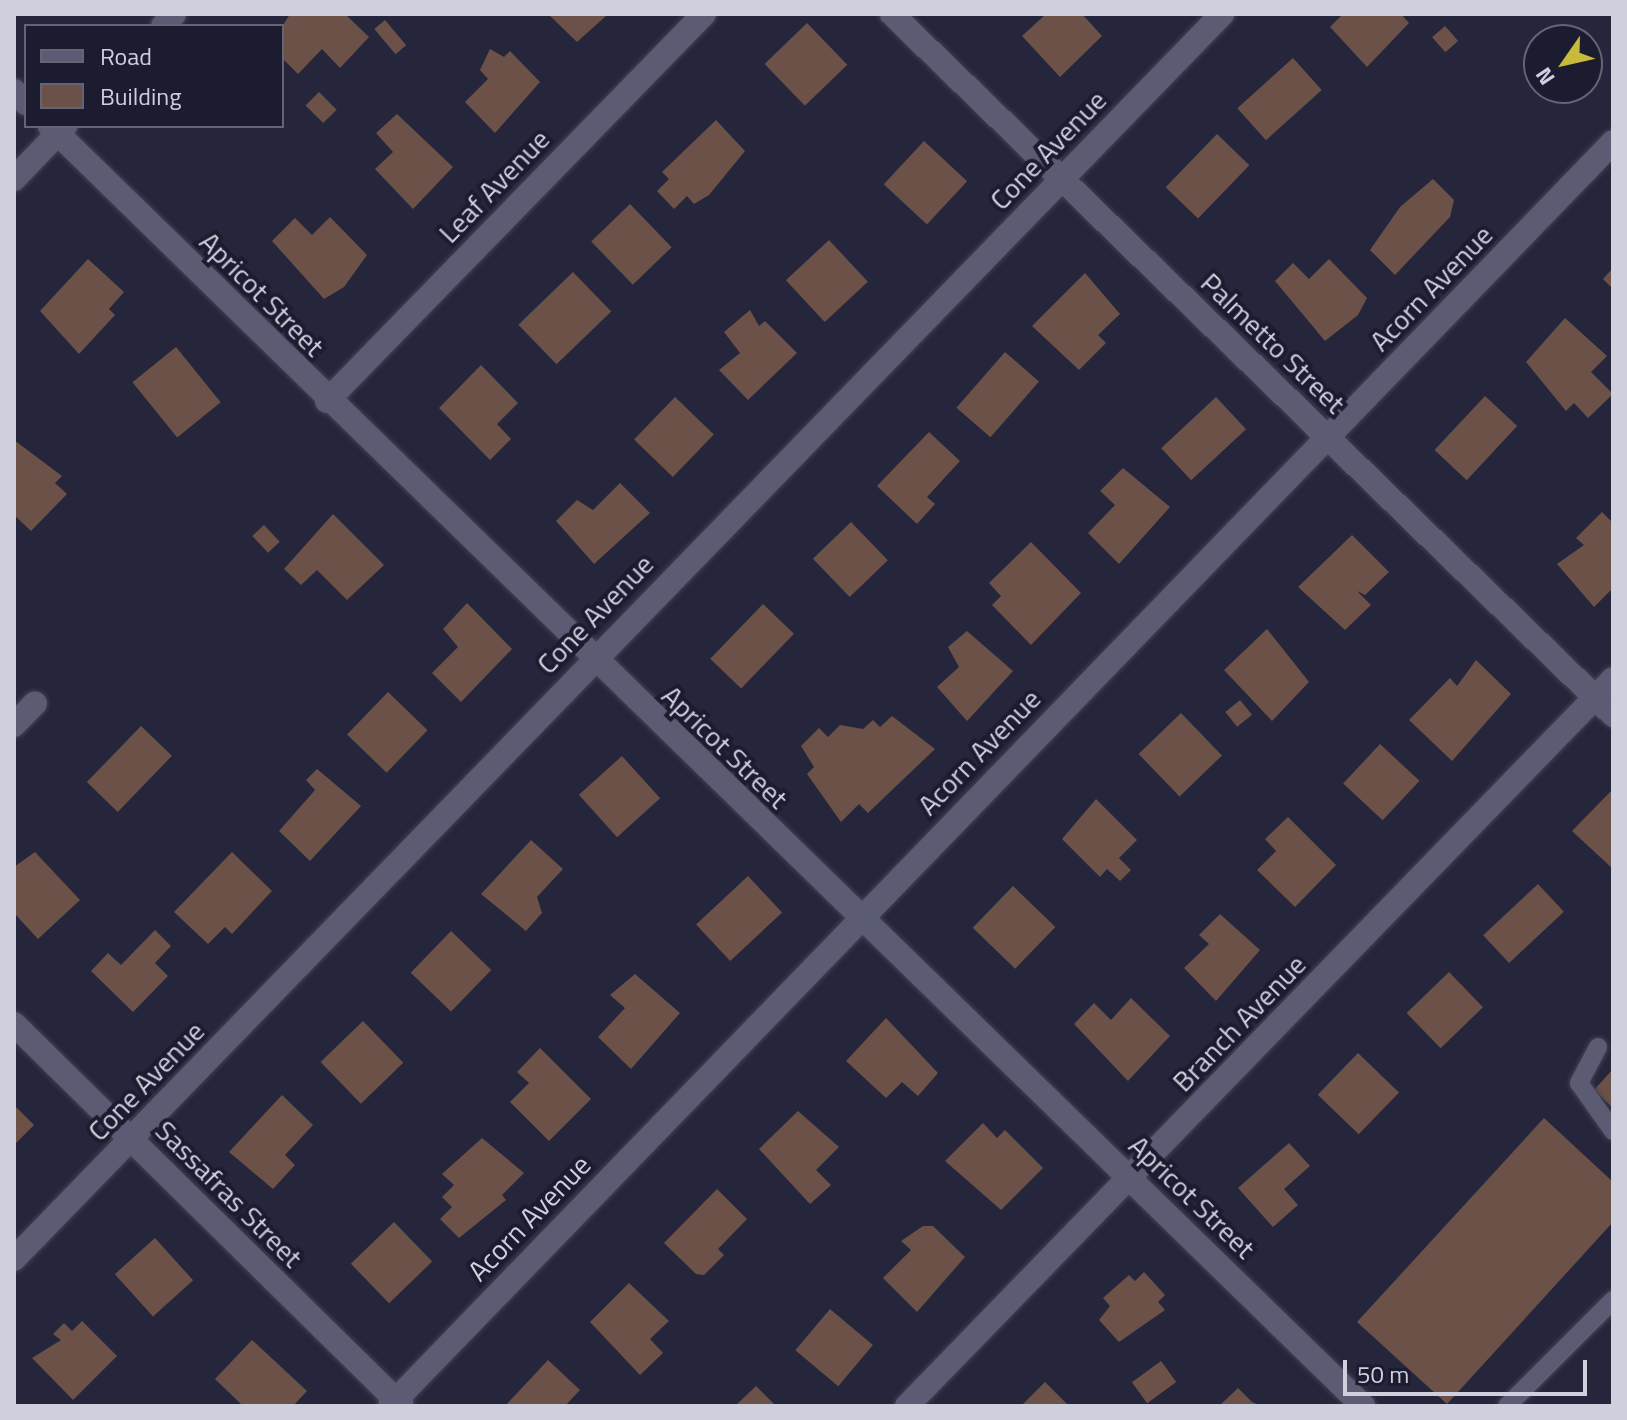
<!DOCTYPE html>
<html>
<head>
<meta charset="utf-8">
<style>
	body { margin:0 }
	#map { position:relative; width:1627px; height:1420px; overflow:hidden; background:#25263b; font-family:"Titillium Web",sans-serif }
	div>[style] { position:absolute }
	.building>* { inset:0; background:#6c5148; transform-origin:0 0 }
	.roads { filter:drop-shadow(0 0 2px #414153) drop-shadow(0 0 2px #414153) }
	.service>* { height:18px; margin:-9px; padding:0 9px; transform-origin:9px; border-radius:9px; background:#5b5c74 }
	.minor>* { height:24px; margin:-12px; padding:0 12px; transform-origin:12px; border-radius:12px; background:#5b5c74 }
	span { translate:-50% -50%; white-space:nowrap; text-align:center; line-height:1.15; -webkit-text-stroke:8px #1c1c31; paint-order:stroke }
	.street-label { font-size:28px; color:#cfd0de }
	.frame { position:absolute; inset:0; border:16px solid #cfd0de; pointer-events:none }
	.legend { position:absolute; left:24px; top:24px; width:260px; height:104px; box-sizing:border-box; background:#1c1c31; border:2px solid #646476; margin:0; padding:10px 14px; list-style:none; font-size:24px; color:#cfd0de }
	.legend li { display:flex; align-items:center; gap:16px; height:40px }
	.legend b { width:40px; border:2px solid #646476 }
	.north { position:absolute; left:1523px; top:24px; width:80px; height:80px; box-sizing:border-box; background:#1c1c31; border:2px solid #646476; border-radius:50%; rotate:236deg; font-size:22px; font-weight:700; line-height:32px; text-align:center; color:#cfd0de }
	.north::after { content:''; display:block; margin:auto; width:28px; height:36px; background:#c8bb3b; clip-path:polygon(50% 0,100% 100%,50% 72%,0 100%) }
	.scale { position:absolute; left:1343px; top:1360px; width:244px; height:36px; box-sizing:border-box; border:4px solid #cfd0de; border-top:0; padding-left:10px; font-size:24px; line-height:28px; white-space:nowrap; color:#cfd0de; -webkit-text-stroke:6px #1c1c31; paint-order:stroke }
</style>
</head>
<body>
<div id="map">
	<div class="building">
		<i style="clip-path:polygon(290px 14px,345px 14px,369px 37px,340px 68px,322px 49px,298px 74px,282px 58px,282px 27px)"></i>
		<i style="clip-path:polygon(548px 14px,604px 14px,606px 16px,577px 42px)"></i>
		<i style="clip-path:polygon(1046px 14px,1082px 14px,1102px 36px,1060px 77px,1022px 36px)"></i>
		<i style="clip-path:polygon(1343px 14px,1401px 14px,1409px 23px,1367px 67px,1330px 27px)"></i>
		<i style="left:385px;top:20px;width:33px;height:14px;rotate:50deg"></i>
		<i style="left:807px;top:23px;width:58px;height:59px;rotate:46deg"></i>
		<i style="left:1445px;top:26px;width:20px;height:17px;rotate:49deg"></i>
		<i style="clip-path:polygon(490px 49px,504px 57px,510px 51px,540px 82px,495px 133px,465px 102px,488px 79px,480px 70px)"></i>
		<i style="left:1293px;top:58px;width:43px;height:75px;rotate:48deg"></i>
		<i style="left:319px;top:92px;width:25px;height:19px;rotate:45deg"></i>
		<i style="clip-path:polygon(397px 114px,453px 167px,413px 209px,375px 169px,393px 152px,376px 133px)"></i>
		<i style="clip-path:polygon(716px 120px,745px 151px,709px 195px,694px 204px,687px 196px,674px 209px,657px 191px,669px 179px,662px 172px)"></i>
		<i style="left:1217px;top:134px;width:45px;height:74px;rotate:44deg"></i>
		<i style="left:924px;top:141px;width:59px;height:59px;rotate:43deg"></i>
		<i style="clip-path:polygon(1433px 179px,1454px 200px,1450px 217px,1395px 275px,1370px 250px,1400px 207px)"></i>
		<i style="left:630px;top:204px;width:60px;height:54px;rotate:46deg"></i>
		<i style="clip-path:polygon(330px 217px,367px 255px,344px 287px,324px 299px,272px 241px,295px 218px,312px 235px)"></i>
		<i style="left:829px;top:240px;width:57px;height:59px;rotate:47deg"></i>
		<i style="clip-path:polygon(88px 259px,124px 292px,109px 309px,115px 315px,79px 354px,40px 311px)"></i>
		<i style="clip-path:polygon(1329px 259px,1367px 298px,1358px 315px,1325px 341px,1275px 281px,1293px 263px,1309px 279px)"></i>
		<i style="clip-path:polygon(1613px 268px,1613px 289px,1603px 279px)"></i>
		<i style="left:573px;top:272px;width:55px;height:76px;rotate:46deg"></i>
		<i style="clip-path:polygon(1085px 273px,1120px 314px,1098px 335px,1106px 343px,1079px 370px,1032px 326px)"></i>
		<i style="clip-path:polygon(750px 310px,759px 326px,765px 321px,797px 353px,748px 400px,719px 370px,740px 353px,724px 332px)"></i>
		<i style="clip-path:polygon(1565px 318px,1607px 356px,1591px 372px,1613px 394px,1588px 418px,1574px 403px,1566px 411px,1526px 362px)"></i>
		<i style="left:176px;top:347px;width:71px;height:56px;rotate:51deg"></i>
		<i style="left:1005px;top:352px;width:45px;height:74px;rotate:41deg"></i>
		<i style="clip-path:polygon(481px 365px,518px 403px,497px 424px,511px 439px,490px 460px,439px 408px)"></i>
		<i style="left:1485px;top:396px;width:44px;height:74px;rotate:43deg"></i>
		<i style="left:675px;top:397px;width:54px;height:59px;rotate:44deg"></i>
		<i style="left:1216px;top:397px;width:44px;height:75px;rotate:47deg"></i>
		<i style="clip-path:polygon(929px 432px,960px 461px,927px 497px,935px 504px,917px 524px,877px 486px)"></i>
		<i style="clip-path:polygon(14px 440px,62px 476px,55px 483px,67px 494px,31px 531px,14px 515px)"></i>
		<i style="clip-path:polygon(1123px 468px,1170px 507px,1119px 564px,1088px 533px,1115px 505px,1100px 491px)"></i>
		<i style="clip-path:polygon(620px 483px,650px 513px,594px 564px,556px 521px,577px 500px,593px 510px)"></i>
		<i style="clip-path:polygon(1602px 512px,1613px 523px,1613px 588px,1594px 607px,1557px 564px,1584px 545px,1576px 538px)"></i>
		<i style="clip-path:polygon(333px 514px,384px 565px,347px 600px,317px 570px,301px 585px,284px 569px)"></i>
		<i style="left:851px;top:522px;width:53px;height:53px;rotate:46deg"></i>
		<i style="left:264px;top:525px;width:23px;height:16px;rotate:47deg"></i>
		<i style="clip-path:polygon(1352px 535px,1389px 572px,1365px 595px,1357px 591px,1371px 605px,1345px 630px,1298px 587px)"></i>
		<i style="clip-path:polygon(1031px 542px,1081px 593px,1031px 645px,992px 605px,1001px 596px,989px 583px)"></i>
		<i style="clip-path:polygon(467px 603px,512px 649px,461px 702px,432px 673px,458px 647px,443px 629px)"></i>
		<i style="left:763px;top:604px;width:43px;height:76px;rotate:44deg"></i>
		<i style="clip-path:polygon(1267px 629px,1309px 682px,1272px 721px,1224px 670px)"></i>
		<i style="clip-path:polygon(967px 631px,1013px 671px,967px 721px,937px 687px,959px 667px,948px 647px)"></i>
		<i style="clip-path:polygon(1476px 660px,1511px 694px,1452px 761px,1409px 720px,1450px 678px,1457px 686px)"></i>
		<i style="left:388px;top:692px;width:55px;height:59px;rotate:44deg"></i>
		<i style="left:1240px;top:700px;width:19px;height:19px;rotate:51deg"></i>
		<i style="left:1181px;top:713px;width:59px;height:59px;rotate:46deg"></i>
		<i style="clip-path:polygon(892px 716px,935px 749px,868px 813px,859px 804px,841px 822px,807px 774px,814px 767px,801px 746px,819px 728px,828px 737px,840px 725px,863px 729px,873px 720px,880px 727px)"></i>
		<i style="left:141px;top:726px;width:43px;height:78px;rotate:44deg"></i>
		<i style="left:1380px;top:744px;width:54px;height:54px;rotate:43deg"></i>
		<i style="left:622px;top:756px;width:57px;height:58px;rotate:48deg"></i>
		<i style="clip-path:polygon(317px 769px,361px 806px,310px 861px,279px 831px,315px 790px,306px 780px)"></i>
		<i style="clip-path:polygon(1613px 789px,1613px 869px,1572px 831px)"></i>
		<i style="clip-path:polygon(1096px 799px,1137px 840px,1119px 858px,1131px 870px,1120px 881px,1107px 869px,1100px 877px,1062px 839px)"></i>
		<i style="clip-path:polygon(1288px 817px,1336px 865px,1295px 907px,1257px 870px,1276px 851px,1265px 839px)"></i>
		<i style="clip-path:polygon(531px 840px,563px 869px,537px 897px,542px 913px,526px 931px,481px 894px)"></i>
		<i style="clip-path:polygon(35px 852px,80px 900px,38px 939px,14px 913px,14px 867px)"></i>
		<i style="clip-path:polygon(232px 852px,272px 891px,232px 934px,225px 927px,208px 944px,174px 912px)"></i>
		<i style="left:748px;top:876px;width:50px;height:71px;rotate:47deg"></i>
		<i style="left:1538px;top:884px;width:38px;height:75px;rotate:47deg"></i>
		<i style="left:1013px;top:886px;width:59px;height:58px;rotate:44deg"></i>
		<i style="clip-path:polygon(1220px 914px,1260px 950px,1216px 1001px,1184px 968px,1209px 944px,1199px 935px)"></i>
		<i style="clip-path:polygon(155px 930px,171px 946px,155px 963px,168px 976px,133px 1012px,91px 971px,108px 953px,121px 965px)"></i>
		<i style="left:451px;top:931px;width:56px;height:58px;rotate:44deg"></i>
		<i style="left:1449px;top:972px;width:49px;height:59px;rotate:46deg"></i>
		<i style="clip-path:polygon(635px 974px,680px 1013px,631px 1069px,598px 1037px,625px 1008px,610px 995px)"></i>
		<i style="clip-path:polygon(1131px 998px,1170px 1036px,1128px 1081px,1074px 1024px,1094px 1003px,1111px 1020px)"></i>
		<i style="clip-path:polygon(886px 1018px,938px 1073px,918px 1096px,902px 1082px,886px 1098px,846px 1061px)"></i>
		<i style="left:363px;top:1021px;width:58px;height:59px;rotate:46deg"></i>
		<i style="clip-path:polygon(540px 1048px,591px 1099px,549px 1141px,510px 1102px,529px 1083px,517px 1072px)"></i>
		<i style="left:1358px;top:1053px;width:57px;height:58px;rotate:44deg"></i>
		<i style="clip-path:polygon(1613px 1069px,1613px 1108px,1594px 1090px)"></i>
		<i style="clip-path:polygon(282px 1095px,313px 1125px,285px 1155px,295px 1165px,273px 1189px,229px 1152px)"></i>
		<i style="clip-path:polygon(14px 1105px,34px 1125px,14px 1145px)"></i>
		<i style="clip-path:polygon(798px 1111px,839px 1147px,816px 1170px,831px 1185px,810px 1204px,759px 1149px)"></i>
		<i style="clip-path:polygon(1544px 1118px,1613px 1182px,1613px 1222px,1447px 1404px,1357px 1322px)"></i>
		<i style="clip-path:polygon(983px 1123px,997px 1138px,1005px 1130px,1043px 1168px,1001px 1210px,945px 1161px)"></i>
		<i style="clip-path:polygon(482px 1138px,524px 1173px,502px 1195px,506px 1200px,459px 1238px,440px 1219px,452px 1207px,442px 1197px,454px 1185px,442px 1174px)"></i>
		<i style="clip-path:polygon(1289px 1143px,1310px 1166px,1284px 1189px,1298px 1205px,1273px 1227px,1238px 1188px)"></i>
		<i style="clip-path:polygon(717px 1189px,747px 1219px,718px 1249px,724px 1255px,704px 1275px,696px 1274px,664px 1243px)"></i>
		<i style="left:394px;top:1222px;width:55px;height:60px;rotate:46deg"></i>
		<i style="clip-path:polygon(923px 1226px,933px 1226px,965px 1257px,917px 1312px,883px 1278px,911px 1250px,901px 1241px)"></i>
		<i style="left:155px;top:1238px;width:57px;height:54px;rotate:48deg"></i>
		<i style="clip-path:polygon(1144px 1272px,1165px 1295px,1158px 1302px,1165px 1310px,1119px 1342px,1099px 1320px,1110px 1306px,1103px 1298px,1129px 1275px,1135px 1281px)"></i>
		<i style="clip-path:polygon(629px 1283px,669px 1321px,650px 1339px,663px 1353px,640px 1375px,590px 1322px)"></i>
		<i style="left:830px;top:1309px;width:56px;height:54px;rotate:40deg"></i>
		<i style="clip-path:polygon(82px 1321px,117px 1356px,73px 1400px,32px 1358px,61px 1340px,53px 1334px,64px 1323px,72px 1331px)"></i>
		<i style="clip-path:polygon(252px 1340px,307px 1391px,293px 1406px,243px 1406px,215px 1379px)"></i>
		<i style="clip-path:polygon(548px 1360px,580px 1390px,565px 1406px,505px 1406px)"></i>
		<i style="left:1161px;top:1361px;width:26px;height:36px;rotate:54deg"></i>
		<i style="clip-path:polygon(1045px 1382px,1069px 1406px,1021px 1406px)"></i>
		<i style="clip-path:polygon(756px 1386px,776px 1406px,735px 1406px)"></i>
		<i style="clip-path:polygon(1238px 1388px,1252px 1402px,1261px 1406px,1219px 1406px)"></i>
	</div>
	<div class="roads">
		<div class="service">
			<i style="left:1598px;top:1047px;width:41px;rotate:117.8deg"></i>
			<i style="left:1579px;top:1083px;width:59px;rotate:54.7deg"></i>
			<i style="left:1507px;top:1406px;width:150px;rotate:-45deg"></i>
		</div>
		<div class="minor">
			<i style="left:892px;top:14px;width:1006px;rotate:44.19deg"></i>
			<i style="left:163px;top:26px;width:16px;rotate:-47deg"></i>
			<i style="left:14px;top:91px;width:17px;rotate:45deg"></i>
			<i style="left:50px;top:126px;width:1834px;rotate:44.27deg"></i>
			<i style="left:14px;top:179px;width:74px;rotate:-46.1deg"></i>
			<i style="left:327px;top:401px;width:540px;rotate:-45.75deg"></i>
			<i style="left:14px;top:725px;width:30px;rotate:-46deg"></i>
			<i style="left:14px;top:1024px;width:544px;rotate:44.55deg"></i>
			<i style="left:14px;top:1259px;width:1735px;rotate:-45.86deg"></i>
			<i style="left:390px;top:1406px;width:1759px;rotate:-45.94deg"></i>
			<i style="left:907px;top:1406px;width:1013px;rotate:-45.84deg"></i>
		</div>
	</div>
	<div class="street-label">
		<span style="left:1048px;top:150px;rotate:-46deg">Cone Avenue</span>
		<span style="left:494px;top:186px;rotate:-46deg">Leaf Avenue</span>
		<span style="left:1431px;top:288px;rotate:-46deg">Acorn Avenue</span>
		<span style="left:262px;top:294px;rotate:45deg">Apricot Street</span>
		<span style="left:1273px;top:343px;rotate:44deg">Palmetto Street</span>
		<span style="left:595px;top:614px;rotate:-46deg">Cone Avenue</span>
		<span style="left:725px;top:747px;rotate:44deg">Apricot Street</span>
		<span style="left:979px;top:752px;rotate:-46deg">Acorn Avenue</span>
		<span style="left:1239px;top:1023px;rotate:-46deg">Branch Avenue</span>
		<span style="left:146px;top:1081px;rotate:-46deg">Cone Avenue</span>
		<span style="left:229px;top:1194px;rotate:45deg">Sassafras Street</span>
		<span style="left:1192px;top:1197px;rotate:44deg">Apricot Street</span>
		<span style="left:529px;top:1218px;rotate:-46deg">Acorn Avenue</span>
	</div>
	<div class="frame"></div>
	<ul class="legend">
	<li><b style="height:10px;background:#5b5c74"></b>Road</li>
	<li><b style="height:22px;background:#6c5148"></b>Building</li>
	</ul>
	<div class="north">N</div>
	<div class="scale">50 m</div>
</div>
</body>
</html>
